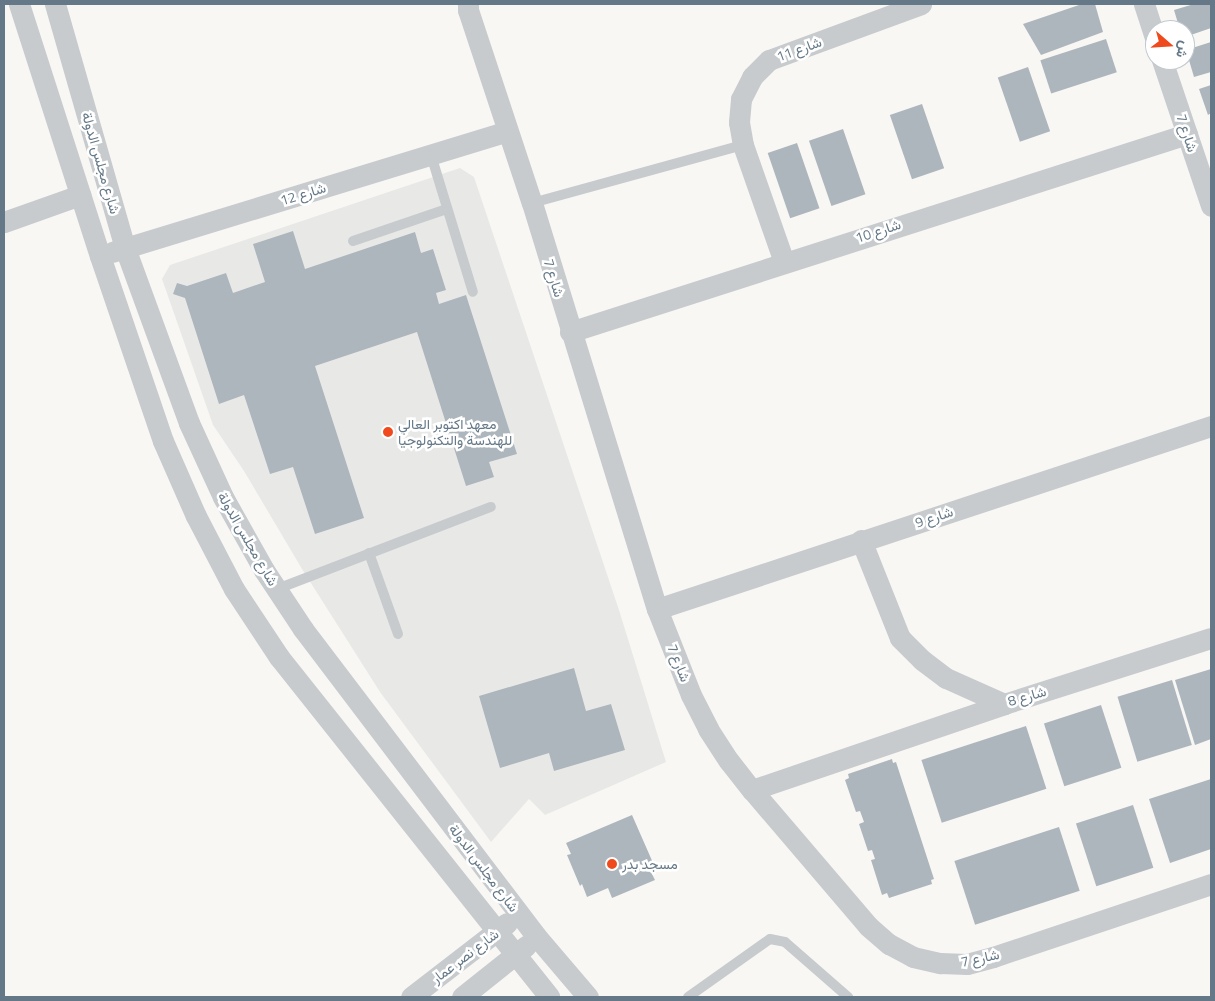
<!DOCTYPE html>
<html>
<head>
<meta charset="utf-8">
<style>
	body { margin:0 }
	#map { position:relative; width:1215px; height:1001px; overflow:hidden; background:#f8f7f4; font-family:"Titillium Web",Vazirmatn,sans-serif }
	div>[style] { position:absolute }
	.built>* { inset:0; background:#e8e9e7 }
	.building>* { inset:0; background:#adb6bc; transform-origin:0 0 }
	.lane>* { height:10px; margin:-5px; padding:0 5px; transform-origin:5px; border-radius:5px; background:#c7cbce }
	.street>* { height:21px; margin:-10.5px; padding:0 10.5px; transform-origin:10.5px; border-radius:10.5px; background:#c7cbce }
	.dots>* { width:14px; height:14px; translate:-50% -50%; box-sizing:border-box; border:2px solid #fff; border-radius:50% }
	span { translate:-50% -50%; white-space:nowrap; text-align:center; line-height:1.15; -webkit-text-stroke:5px #fff; paint-order:stroke }
	.street-label { font-size:14px; color:#647887 }
	.poi-label { font-size:14px; color:#647887 }
	.left { translate:0 -50%; text-align:left }
	.frame { position:absolute; inset:0; border:5px solid #647887; pointer-events:none }
	.north { position:absolute; left:1145px; top:20px; width:50px; height:50px; box-sizing:border-box; background:#fff; border:1px solid #c1c9cf; border-radius:50%; rotate:109deg; font-size:14px; font-weight:700; line-height:20px; text-align:center; color:#647887 }
	.north::after { content:''; display:block; margin:auto; width:18px; height:22px; background:#ef4a1d; clip-path:polygon(50% 0,100% 100%,50% 72%,0 100%) }
</style>
</head>
<body>
<div id="map">
	<div class="built">
		<i style="clip-path:polygon(460px 168px,474px 177px,619px 610px,666px 762px,545px 815px,529px 799px,491px 842px,380px 692px,302px 569px,244px 471px,213px 425px,162px 279px,170px 265px)"></i>
	</div>
	<div class="building">
		<i style="clip-path:polygon(1082px 4px,1095px 4px,1103px 32px,1041px 55px,1023px 24px)"></i>
		<i style="clip-path:polygon(1194px 4px,1211px 4px,1211px 28px,1185px 37px,1185px 30px,1180px 30px,1174px 10px)"></i>
		<i style="left:1106px;top:39px;width:35px;height:69px;rotate:72deg"></i>
		<i style="clip-path:polygon(1211px 42px,1211px 72px,1194px 77px,1186px 50px)"></i>
		<i style="left:1028px;top:67px;width:68px;height:32px;rotate:71deg"></i>
		<i style="clip-path:polygon(1211px 85px,1211px 113px,1208px 115px,1199px 89px)"></i>
		<i style="left:922px;top:104px;width:68px;height:34px;rotate:71deg"></i>
		<i style="left:843px;top:129px;width:69px;height:36px;rotate:71deg"></i>
		<i style="left:797px;top:143px;width:69px;height:31px;rotate:71deg"></i>
		<i style="clip-path:polygon(293px 231px,305px 269px,415px 232px,421px 253px,433px 249px,446px 290px,436px 293px,439px 304px,466px 295px,517px 454px,489px 462px,494px 477px,466px 486px,417px 332px,315px 366px,364px 518px,315px 534px,293px 467px,270px 474px,244px 395px,219px 404px,185px 298px,173px 294px,177px 283px,187px 286px,226px 273px,233px 293px,265px 282px,253px 244px)"></i>
		<i style="clip-path:polygon(574px 668px,586px 711px,611px 704px,625px 750px,554px 771px,549px 753px,500px 768px,479px 696px)"></i>
		<i style="clip-path:polygon(1211px 669px,1211px 739px,1195px 745px,1175px 680px)"></i>
		<i style="left:1172px;top:680px;width:68px;height:57px;rotate:73deg"></i>
		<i style="left:1101px;top:705px;width:66px;height:60px;rotate:72deg"></i>
		<i style="left:1026px;top:726px;width:66px;height:110px;rotate:72deg"></i>
		<i style="clip-path:polygon(892px 759px,893px 763px,896px 762px,934px 879px,931px 880px,932px 884px,889px 898px,887px 893px,882px 895px,871px 860px,875px 859px,872px 850px,868px 851px,859px 824px,864px 822px,860px 811px,856px 812px,845px 780px,849px 778px,848px 774px)"></i>
		<i style="clip-path:polygon(1211px 779px,1211px 849px,1170px 863px,1149px 799px)"></i>
		<i style="left:1133px;top:805px;width:66px;height:60px;rotate:72deg"></i>
		<i style="clip-path:polygon(632px 815px,657px 872px,652px 874px,655px 880px,612px 898px,608px 888px,587px 897px,582px 884px,580px 886px,567px 855px,571px 854px,566px 843px)"></i>
		<i style="left:1059px;top:827px;width:67px;height:110px;rotate:72deg"></i>
	</div>
	<div class="lane">
		<i style="left:431px;top:155px;width:143px;rotate:73deg"></i>
		<i style="left:532px;top:203px;width:219px;rotate:-15.4deg"></i>
		<i style="left:353px;top:241px;width:99px;rotate:-18.8deg"></i>
		<i style="left:369px;top:553px;width:86px;rotate:70.3deg"></i>
		<i style="left:277px;top:589px;width:229px;rotate:-21deg"></i>
		<i style="left:688px;top:997px;width:100px;rotate:-35.3deg"></i>
		<i style="left:770px;top:939px;width:15px;rotate:11deg"></i>
		<i style="left:785px;top:942px;width:84px;rotate:41.1deg"></i>
	</div>
	<div class="street">
		<i style="left:19px;top:4px;width:265px;rotate:72.2deg"></i>
		<i style="left:100px;top:256px;width:195px;rotate:71.2deg"></i>
		<i style="left:163px;top:441px;width:82px;rotate:66.3deg"></i>
		<i style="left:196px;top:516px;width:82px;rotate:62.5deg"></i>
		<i style="left:234px;top:589px;width:82px;rotate:56.5deg"></i>
		<i style="left:279px;top:657px;width:434px;rotate:51.5deg"></i>
		<i style="left:55px;top:4px;width:254px;rotate:74deg"></i>
		<i style="left:125px;top:248px;width:186px;rotate:69.9deg"></i>
		<i style="left:189px;top:423px;width:81px;rotate:65.3deg"></i>
		<i style="left:223px;top:497px;width:84px;rotate:60.7deg"></i>
		<i style="left:264px;top:570px;width:71px;rotate:56.5deg"></i>
		<i style="left:303px;top:629px;width:385px;rotate:52.8deg"></i>
		<i style="left:536px;top:936px;width:80px;rotate:49.6deg"></i>
		<i style="left:468px;top:4px;width:6px;rotate:90deg"></i>
		<i style="left:468px;top:10px;width:203px;rotate:71.7deg"></i>
		<i style="left:532px;top:203px;width:425px;rotate:72.9deg"></i>
		<i style="left:657px;top:609px;width:92px;rotate:68.4deg"></i>
		<i style="left:691px;top:695px;width:38px;rotate:63deg"></i>
		<i style="left:708px;top:729px;width:38px;rotate:57deg"></i>
		<i style="left:729px;top:761px;width:37px;rotate:52deg"></i>
		<i style="left:752px;top:790px;width:179px;rotate:49.5deg"></i>
		<i style="left:868px;top:926px;width:28px;rotate:41deg"></i>
		<i style="left:889px;top:944px;width:27px;rotate:28deg"></i>
		<i style="left:913px;top:957px;width:28px;rotate:13deg"></i>
		<i style="left:940px;top:963px;width:27px;rotate:2deg"></i>
		<i style="left:967px;top:964px;width:27px;rotate:-15deg"></i>
		<i style="left:993px;top:957px;width:230px;rotate:-18.5deg"></i>
		<i style="left:1144px;top:4px;width:36px;rotate:72deg"></i>
		<i style="left:1162px;top:60px;width:154px;rotate:71.4deg"></i>
		<i style="left:4px;top:222px;width:81px;rotate:-19.6deg"></i>
		<i style="left:112px;top:252px;width:413px;rotate:-17deg"></i>
		<i style="left:784px;top:262px;width:124px;rotate:-109.3deg"></i>
		<i style="left:743px;top:145px;width:23px;rotate:-100deg"></i>
		<i style="left:739px;top:122px;width:23px;rotate:-85deg"></i>
		<i style="left:741px;top:99px;width:25px;rotate:-63deg"></i>
		<i style="left:752px;top:77px;width:24px;rotate:-45deg"></i>
		<i style="left:769px;top:60px;width:162px;rotate:-20.2deg"></i>
		<i style="left:570px;top:332px;width:648px;rotate:-17.79deg"></i>
		<i style="left:861px;top:540px;width:105px;rotate:68.3deg"></i>
		<i style="left:900px;top:638px;width:31px;rotate:45deg"></i>
		<i style="left:922px;top:660px;width:30px;rotate:37deg"></i>
		<i style="left:946px;top:678px;width:64px;rotate:24.1deg"></i>
		<i style="left:1004px;top:704px;width:217px;rotate:-17.7deg"></i>
		<i style="left:657px;top:609px;width:583px;rotate:-18.28deg"></i>
		<i style="left:752px;top:790px;width:266px;rotate:-18.8deg"></i>
		<i style="left:411px;top:997px;width:121px;rotate:-37.6deg"></i>
		<i style="left:462px;top:997px;width:82px;rotate:-38.6deg"></i>
	</div>
	<div class="dots">
		<i style="left:388px;top:432px;background:#ef4a1d"></i>
		<i style="left:612px;top:864px;background:#ef4a1d"></i>
	</div>
	<div class="street-label">
		<span style="left:799px;top:49px;rotate:-20deg">شارع 11</span>
		<span style="left:1187px;top:133px;rotate:72deg">شارع 7</span>
		<span style="left:101px;top:163px;rotate:74deg">شارع مجلس الدولة</span>
		<span style="left:303px;top:194px;rotate:-17deg">شارع 12</span>
		<span style="left:878px;top:231px;rotate:-18deg">شارع 10</span>
		<span style="left:554px;top:278px;rotate:73deg">شارع 7</span>
		<span style="left:934px;top:517px;rotate:-18deg">شارع 9</span>
		<span style="left:248px;top:539px;rotate:60deg">شارع مجلس الدولة</span>
		<span style="left:679px;top:663px;rotate:68deg">شارع 7</span>
		<span style="left:1027px;top:696px;rotate:-16deg">شارع 8</span>
		<span style="left:484px;top:868px;rotate:53deg">شارع مجلس الدولة</span>
		<span style="left:465px;top:956px;rotate:-37deg">شارع نصر عمار</span>
		<span style="left:980px;top:958px;rotate:-12deg">شارع 7</span>
	</div>
	<div class="poi-label">
		<span class="left" style="left:398px;top:432px">معهد اكتوبر العالي<br>للهندسة والتكنولوجيا</span>
		<span class="left" style="left:622px;top:864px">مسجد بدر</span>
	</div>
	<div class="frame"></div>
	<div class="north">ش</div>
</div>
</body>
</html>
